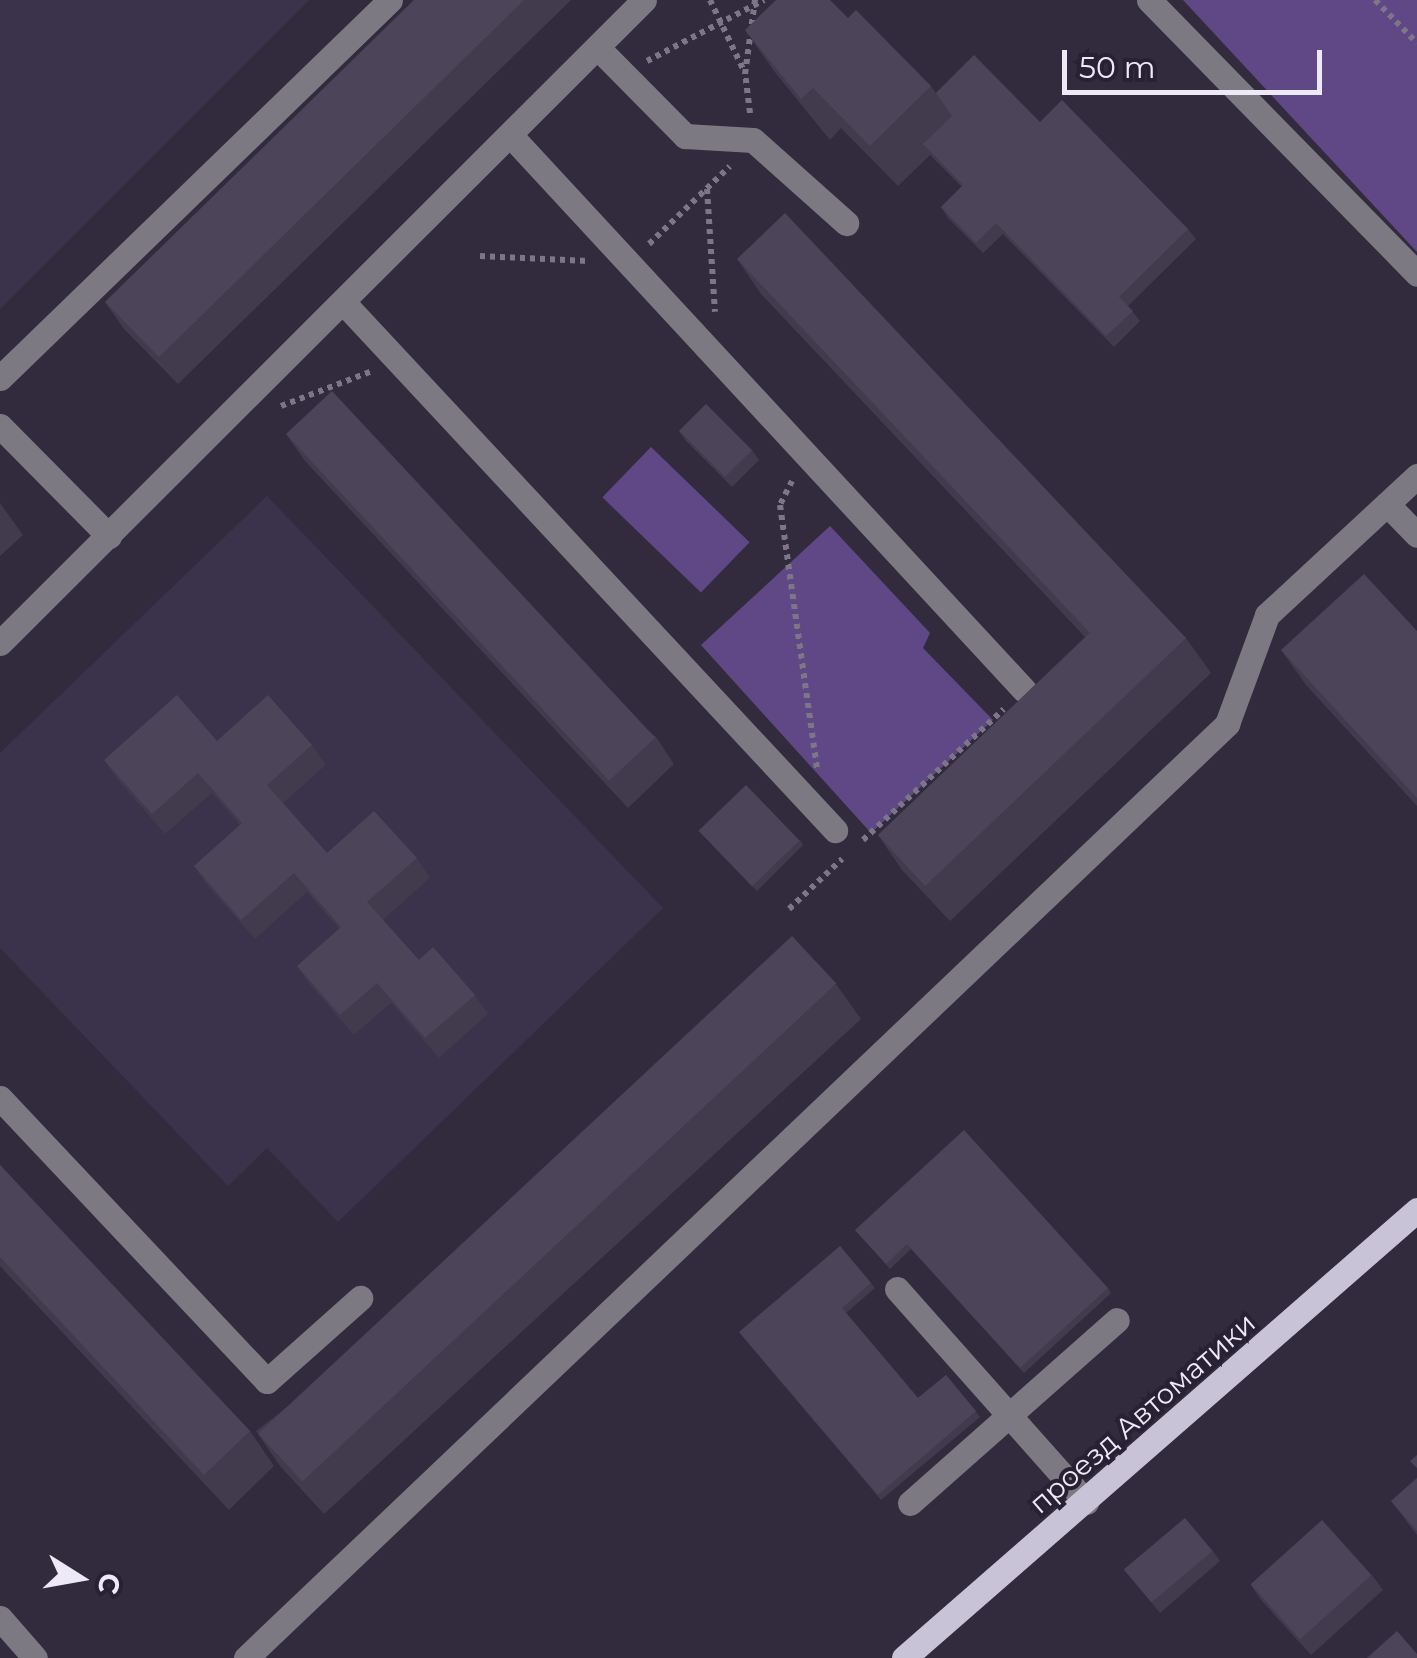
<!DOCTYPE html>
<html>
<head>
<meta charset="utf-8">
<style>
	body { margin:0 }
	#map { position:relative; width:1417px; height:1658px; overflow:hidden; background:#322b3e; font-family:Montserrat,sans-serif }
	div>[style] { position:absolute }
	.built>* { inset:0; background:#3b324b }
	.green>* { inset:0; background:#5f4885; transform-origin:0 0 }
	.path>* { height:6px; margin-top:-3px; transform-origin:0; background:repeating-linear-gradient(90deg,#7c7687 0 5px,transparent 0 10px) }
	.minor>* { height:25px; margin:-12.5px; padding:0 12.5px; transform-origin:12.5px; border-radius:12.5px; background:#7c7983 }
	.major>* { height:25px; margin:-12.5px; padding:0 12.5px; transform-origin:12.5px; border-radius:12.5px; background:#c9c3d8 }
	.wall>* { inset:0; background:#413b4d }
	.building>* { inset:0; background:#4c455a; transform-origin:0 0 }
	span { translate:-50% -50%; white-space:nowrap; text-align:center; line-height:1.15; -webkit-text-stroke:8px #282134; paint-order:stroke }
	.street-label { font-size:28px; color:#ede9f6 }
	.north { position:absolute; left:30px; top:1528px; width:100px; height:100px; -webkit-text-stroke:8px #282134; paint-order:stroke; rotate:101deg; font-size:28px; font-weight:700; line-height:40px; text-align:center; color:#ede9f6 }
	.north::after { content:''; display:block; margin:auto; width:35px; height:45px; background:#ede9f6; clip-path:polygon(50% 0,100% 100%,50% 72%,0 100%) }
	.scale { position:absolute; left:1062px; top:50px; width:260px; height:45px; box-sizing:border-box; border:5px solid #ede9f6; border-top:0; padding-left:12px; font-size:30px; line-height:35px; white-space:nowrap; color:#ede9f6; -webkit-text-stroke:8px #282134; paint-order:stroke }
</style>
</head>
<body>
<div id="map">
	<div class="built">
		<i style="clip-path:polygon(0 0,309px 0,0 309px)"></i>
		<i style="clip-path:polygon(267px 496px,663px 908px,338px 1222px,267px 1148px,228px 1186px,0 948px,0 753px)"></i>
	</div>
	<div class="green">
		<i style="clip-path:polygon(1183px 0,1417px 0,1417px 252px)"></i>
		<i style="left:651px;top:447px;width:137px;height:70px;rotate:44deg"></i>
		<i style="clip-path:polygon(830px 526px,930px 633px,923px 648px,993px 720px,871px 833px,701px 645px)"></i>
	</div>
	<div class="path">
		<i style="left:710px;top:0;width:81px;rotate:64.4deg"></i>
		<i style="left:1375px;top:0;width:60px;rotate:45.7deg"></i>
		<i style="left:647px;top:61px;width:132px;rotate:-27.5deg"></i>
		<i style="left:750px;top:113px;width:39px;rotate:-97deg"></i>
		<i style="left:745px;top:74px;width:75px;rotate:-82.3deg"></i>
		<i style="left:707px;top:189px;width:123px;rotate:86.3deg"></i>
		<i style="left:649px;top:244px;width:112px;rotate:-43.9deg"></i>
		<i style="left:480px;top:256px;width:108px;rotate:2.7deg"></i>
		<i style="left:281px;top:406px;width:97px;rotate:-21deg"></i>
		<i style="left:792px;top:481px;width:27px;rotate:117deg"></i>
		<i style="left:780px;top:505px;width:266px;rotate:82deg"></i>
		<i style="left:863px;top:840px;width:192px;rotate:-42.9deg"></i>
		<i style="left:789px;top:909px;width:73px;rotate:-43.3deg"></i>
	</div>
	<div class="minor">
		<i style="left:1149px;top:0;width:383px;rotate:45.6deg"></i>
		<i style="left:598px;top:48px;width:124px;rotate:45.3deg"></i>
		<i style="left:685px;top:136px;width:68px;rotate:3.4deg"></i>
		<i style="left:753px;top:140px;width:125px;rotate:41.7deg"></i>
		<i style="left:512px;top:137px;width:754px;rotate:47.2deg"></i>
		<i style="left:343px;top:302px;width:722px;rotate:47.02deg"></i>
		<i style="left:0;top:378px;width:543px;rotate:-44.1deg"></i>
		<i style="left:0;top:426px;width:155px;rotate:45.3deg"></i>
		<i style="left:1387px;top:504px;width:43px;rotate:45.9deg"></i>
		<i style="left:0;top:643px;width:910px;rotate:-44.96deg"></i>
		<i style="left:0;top:1098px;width:389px;rotate:46.7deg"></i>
		<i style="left:267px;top:1381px;width:125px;rotate:-41.7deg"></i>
		<i style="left:897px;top:1289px;width:285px;rotate:48.4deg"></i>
		<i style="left:910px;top:1503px;width:276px;rotate:-41.5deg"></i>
		<i style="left:0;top:1618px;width:53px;rotate:48.8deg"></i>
		<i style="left:246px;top:1658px;width:1355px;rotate:-43.59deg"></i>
		<i style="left:1227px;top:724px;width:116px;rotate:-69.8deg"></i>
		<i style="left:1267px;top:615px;width:205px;rotate:-42.8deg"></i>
	</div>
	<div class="major">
		<i style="left:904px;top:1658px;width:681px;rotate:-41.13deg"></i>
	</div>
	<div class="wall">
		<i style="clip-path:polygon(414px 0,571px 0,178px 384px,124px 329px,105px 302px)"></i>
		<i style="clip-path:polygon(848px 18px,931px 86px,936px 93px,1040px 122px,1188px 229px,1196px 239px,1128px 306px,1140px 321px,1114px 347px,1003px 234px,983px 253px,948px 218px,941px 207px,962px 187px,930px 155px,898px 186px,841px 128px,830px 140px,774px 71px,745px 30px)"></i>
		<i style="clip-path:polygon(737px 259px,1186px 638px,1211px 673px,950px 921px,902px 870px,878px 835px,1085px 637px,761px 294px)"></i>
		<i style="clip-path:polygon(679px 431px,752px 450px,759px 460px,732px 487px,686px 441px)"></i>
		<i style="clip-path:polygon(286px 434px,656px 737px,674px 764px,628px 808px,305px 461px)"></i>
		<i style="clip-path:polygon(0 503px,23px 535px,0 556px)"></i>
		<i style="clip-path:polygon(1417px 631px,1417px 806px,1306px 685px,1281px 650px)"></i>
		<i style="clip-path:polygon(217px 741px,312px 745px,326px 765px,283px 803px,327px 853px,417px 858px,430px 878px,383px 920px,419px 960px,475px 995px,488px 1014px,439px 1058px,391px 1003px,354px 1035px,311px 986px,297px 966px,339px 929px,307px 892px,255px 939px,207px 885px,194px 866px,240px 825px,212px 793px,165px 834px,117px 779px,104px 760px)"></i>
		<i style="clip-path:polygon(699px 831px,800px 840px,803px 845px,757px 891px)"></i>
		<i style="clip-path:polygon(836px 984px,861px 1019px,324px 1514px,280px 1466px,256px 1431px)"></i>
		<i style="clip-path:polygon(0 1165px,250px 1431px,274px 1466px,229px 1510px,0 1266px)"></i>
		<i style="clip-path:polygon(855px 1230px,1108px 1288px,1111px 1293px,1024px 1373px,911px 1249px,890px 1269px)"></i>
		<i style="clip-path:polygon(840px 1246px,875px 1288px,846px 1313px,918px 1398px,946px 1375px,980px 1417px,881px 1500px,743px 1337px)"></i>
		<i style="clip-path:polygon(1417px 1478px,1417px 1535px,1391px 1501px)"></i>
		<i style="clip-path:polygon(1213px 1551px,1220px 1561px,1160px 1613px,1124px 1569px)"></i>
		<i style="clip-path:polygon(1372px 1575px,1383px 1590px,1311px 1655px,1261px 1600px,1251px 1585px)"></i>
	</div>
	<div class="building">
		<i style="clip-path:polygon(414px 0,524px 0,159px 357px,105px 302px)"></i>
		<i style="clip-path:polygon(776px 0,830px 0,848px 18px,856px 10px,931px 86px,870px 146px,813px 88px,801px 99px,745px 30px)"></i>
		<i style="clip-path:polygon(974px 55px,1040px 122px,1062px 100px,1188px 229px,1119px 297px,1133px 311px,1106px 336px,996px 223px,976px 243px,941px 207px,963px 185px,923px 144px,952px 116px,936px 93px)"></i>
		<i style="clip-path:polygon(785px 213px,1186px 638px,925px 886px,878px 835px,1090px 633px,737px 259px)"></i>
		<i style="left:332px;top:391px;width:474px;height:63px;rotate:47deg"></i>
		<i style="left:706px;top:404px;width:65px;height:38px;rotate:45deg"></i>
		<i style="clip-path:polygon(1364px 574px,1417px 631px,1417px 798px,1281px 650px)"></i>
		<i style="clip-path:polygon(177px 695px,217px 741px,268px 695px,312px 745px,267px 785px,327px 853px,374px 811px,417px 858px,367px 902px,419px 960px,433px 947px,475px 995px,425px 1038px,377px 983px,340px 1015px,297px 966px,341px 927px,294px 873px,241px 920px,194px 866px,242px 823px,198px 773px,152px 814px,104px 760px)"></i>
		<i style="left:746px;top:785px;width:77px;height:66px;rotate:46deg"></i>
		<i style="left:792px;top:936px;width:65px;height:730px;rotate:47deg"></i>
		<i style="clip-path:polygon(964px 1130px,1108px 1288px,1020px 1368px,907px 1244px,886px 1264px,855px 1230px)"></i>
		<i style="clip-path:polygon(0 1165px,250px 1431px,204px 1475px,0 1257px)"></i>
		<i style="clip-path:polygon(840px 1246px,871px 1283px,842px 1308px,918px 1398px,946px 1375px,976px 1411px,878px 1495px,739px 1332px)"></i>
		<i style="clip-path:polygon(1417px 1455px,1417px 1468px,1410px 1461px)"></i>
		<i style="clip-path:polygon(1417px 1478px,1417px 1531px,1391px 1501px)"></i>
		<i style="left:1185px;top:1518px;width:43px;height:80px;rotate:50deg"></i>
		<i style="left:1322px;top:1520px;width:74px;height:96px;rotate:48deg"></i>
		<i style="clip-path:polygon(1397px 1631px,1417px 1654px,1417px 1658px,1367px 1658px)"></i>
	</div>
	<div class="street-label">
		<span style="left:1142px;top:1413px;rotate:-41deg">проезд Автоматики</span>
	</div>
	<div class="north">С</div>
	<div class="scale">50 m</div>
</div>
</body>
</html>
